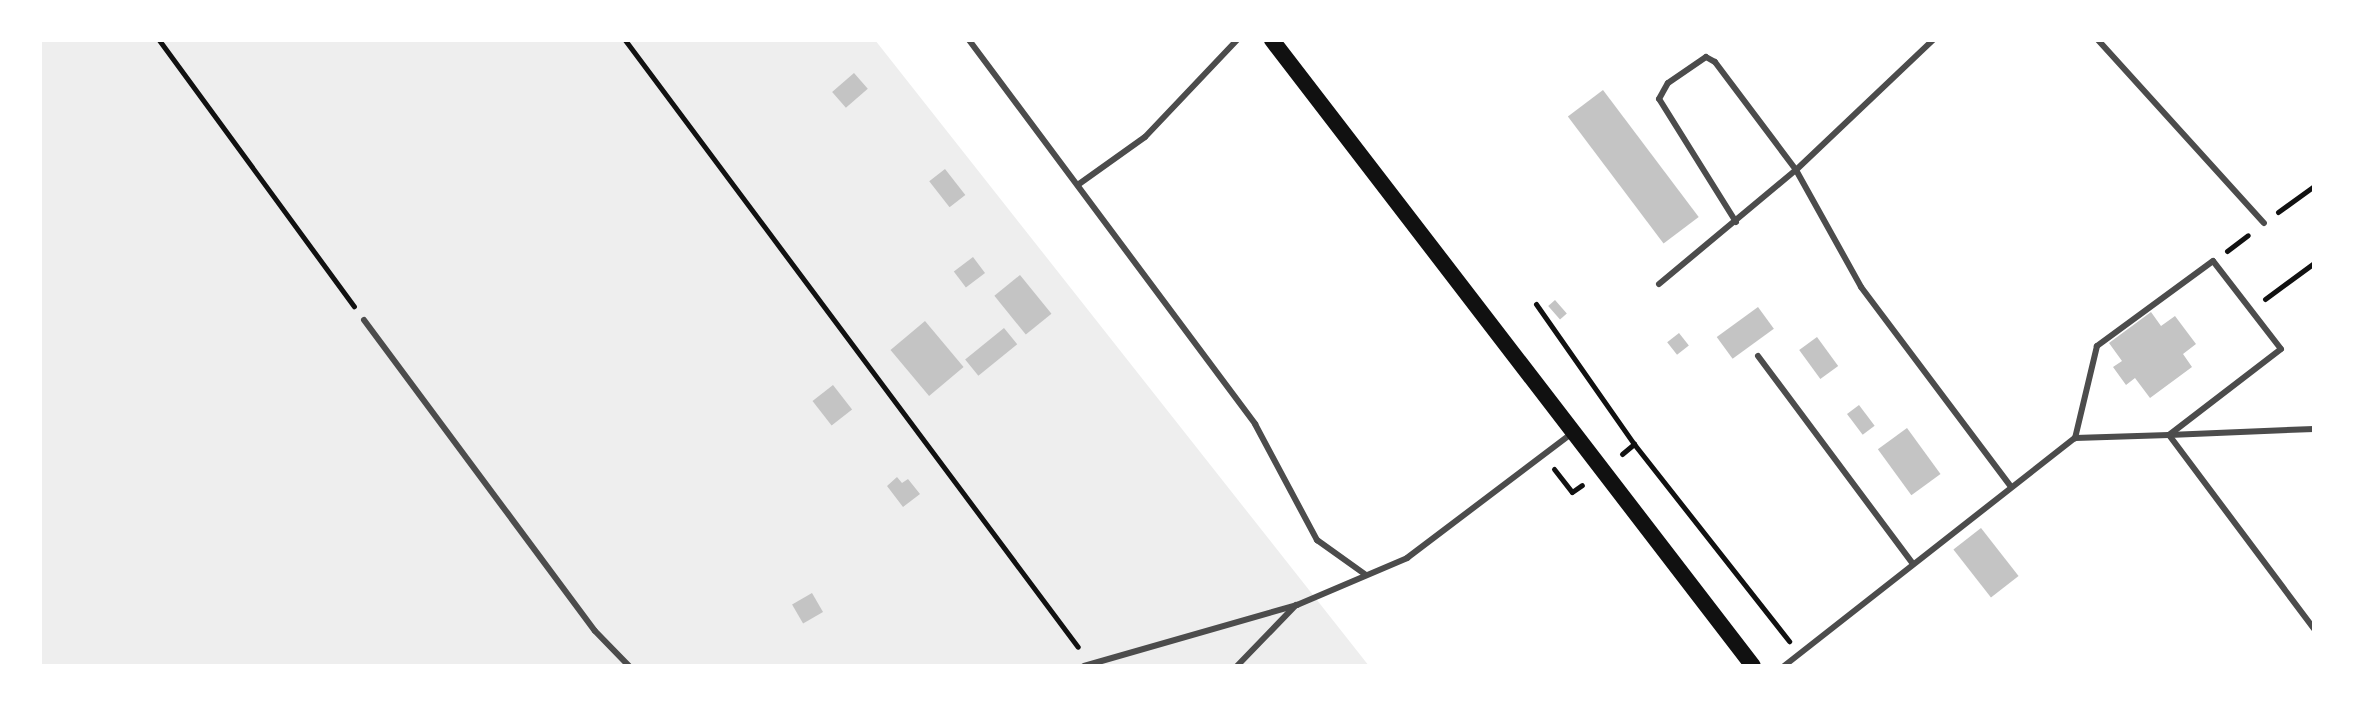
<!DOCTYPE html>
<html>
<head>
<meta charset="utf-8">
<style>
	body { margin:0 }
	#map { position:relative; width:2354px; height:706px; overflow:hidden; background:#fff; font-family:"Fira Sans",sans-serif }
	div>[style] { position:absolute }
	.green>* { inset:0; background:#eee }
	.building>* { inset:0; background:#c4c4c4; transform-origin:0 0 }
	.path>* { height:5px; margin:-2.5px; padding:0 2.5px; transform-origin:2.5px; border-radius:2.5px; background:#111 }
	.service>* { height:6px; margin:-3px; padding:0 3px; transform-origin:3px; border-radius:3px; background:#4c4c4c }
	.secondary>* { height:16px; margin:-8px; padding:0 8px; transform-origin:8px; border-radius:8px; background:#111 }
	span { translate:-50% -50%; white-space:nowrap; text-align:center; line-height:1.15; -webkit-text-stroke:6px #fff; paint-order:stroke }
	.frame { position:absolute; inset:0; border:42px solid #fff; pointer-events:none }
</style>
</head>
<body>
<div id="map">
	<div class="green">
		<i style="clip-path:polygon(40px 40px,875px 40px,1369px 666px,40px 666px)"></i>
	</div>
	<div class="building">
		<i style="left:854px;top:73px;width:21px;height:29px;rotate:49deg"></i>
		<i style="left:1603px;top:90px;width:159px;height:44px;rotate:53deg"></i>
		<i style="left:945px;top:169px;width:33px;height:20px;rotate:52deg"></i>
		<i style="left:973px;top:257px;width:20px;height:24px;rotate:53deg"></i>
		<i style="left:1020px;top:275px;width:50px;height:33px;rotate:51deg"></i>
		<i style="left:1555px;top:300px;width:18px;height:9px;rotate:49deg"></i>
		<i style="left:1758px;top:307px;width:27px;height:51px;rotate:54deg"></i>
		<i style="clip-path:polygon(2151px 312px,2161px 326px,2175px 316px,2196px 344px,2183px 354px,2192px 367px,2150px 398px,2135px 378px,2126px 385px,2113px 367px,2122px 361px,2109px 343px)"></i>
		<i style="left:925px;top:321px;width:60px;height:45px;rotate:50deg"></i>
		<i style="left:1004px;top:328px;width:21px;height:50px;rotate:51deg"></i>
		<i style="left:1679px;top:333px;width:16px;height:15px;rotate:52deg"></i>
		<i style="left:1817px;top:337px;width:36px;height:22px;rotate:54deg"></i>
		<i style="left:833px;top:385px;width:31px;height:26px;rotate:52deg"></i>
		<i style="left:1859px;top:405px;width:26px;height:15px;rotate:53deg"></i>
		<i style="left:1907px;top:428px;width:57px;height:36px;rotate:54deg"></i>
		<i style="clip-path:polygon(897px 477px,902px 483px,908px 479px,920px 494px,903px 507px,887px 486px)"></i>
		<i style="left:1981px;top:528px;width:61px;height:35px;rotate:52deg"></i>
		<i style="left:812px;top:593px;width:22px;height:23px;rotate:60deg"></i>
	</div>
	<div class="path">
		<i style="left:159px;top:40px;width:330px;rotate:53.8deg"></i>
		<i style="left:625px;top:40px;width:757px;rotate:53.27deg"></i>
		<i style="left:2278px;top:212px;width:44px;rotate:-35.8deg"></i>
		<i style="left:2227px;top:251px;width:26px;rotate:-37deg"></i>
		<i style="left:2265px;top:299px;width:61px;rotate:-36.3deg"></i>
		<i style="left:1536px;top:304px;width:171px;rotate:55deg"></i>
		<i style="left:1622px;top:454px;width:16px;rotate:-40deg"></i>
		<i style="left:1634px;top:444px;width:251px;rotate:51.8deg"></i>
		<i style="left:1554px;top:469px;width:29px;rotate:52deg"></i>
		<i style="left:1572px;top:492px;width:12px;rotate:-35deg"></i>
	</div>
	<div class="service">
		<i style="left:969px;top:40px;width:479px;rotate:53.3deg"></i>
		<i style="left:1255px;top:424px;width:132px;rotate:61.9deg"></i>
		<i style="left:1317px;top:540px;width:60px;rotate:35.5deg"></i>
		<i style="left:2098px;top:40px;width:247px;rotate:47.8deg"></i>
		<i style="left:1079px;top:184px;width:81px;rotate:-35.5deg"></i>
		<i style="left:1145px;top:137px;width:134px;rotate:-46.5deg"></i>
		<i style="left:1736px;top:222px;width:145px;rotate:-122deg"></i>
		<i style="left:1659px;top:99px;width:18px;rotate:-61deg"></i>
		<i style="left:1668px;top:83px;width:46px;rotate:-34.4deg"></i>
		<i style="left:1706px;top:57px;width:10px;rotate:29deg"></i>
		<i style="left:1715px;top:62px;width:135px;rotate:53.1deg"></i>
		<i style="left:1796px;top:170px;width:134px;rotate:60.9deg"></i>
		<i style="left:1861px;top:287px;width:250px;rotate:53.1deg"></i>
		<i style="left:1659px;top:284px;width:178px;rotate:-39.8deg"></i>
		<i style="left:1796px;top:170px;width:189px;rotate:-43.5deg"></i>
		<i style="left:364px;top:320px;width:387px;rotate:53.4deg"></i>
		<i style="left:595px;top:631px;width:49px;rotate:45.8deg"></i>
		<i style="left:1758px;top:356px;width:259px;rotate:53.3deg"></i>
		<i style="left:2169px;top:435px;width:242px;rotate:53.2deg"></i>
		<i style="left:2169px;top:435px;width:145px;rotate:-2.4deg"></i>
		<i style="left:1084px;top:666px;width:222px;rotate:-16deg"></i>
		<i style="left:1297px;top:605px;width:120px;rotate:-23.1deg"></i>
		<i style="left:1407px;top:558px;width:207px;rotate:-37.1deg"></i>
		<i style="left:1237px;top:666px;width:85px;rotate:-46deg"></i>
		<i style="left:1784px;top:666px;width:370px;rotate:-38.1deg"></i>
		<i style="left:2075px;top:438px;width:94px;rotate:-1.8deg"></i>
		<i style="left:2169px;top:435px;width:141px;rotate:-37.5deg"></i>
		<i style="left:2281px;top:349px;width:111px;rotate:-127.7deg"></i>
		<i style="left:2213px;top:261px;width:144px;rotate:143.8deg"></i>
		<i style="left:2097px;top:346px;width:95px;rotate:103.4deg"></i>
	</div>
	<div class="secondary">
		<i style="left:1272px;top:40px;width:789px;rotate:52.46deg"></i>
	</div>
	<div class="frame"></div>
</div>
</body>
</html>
